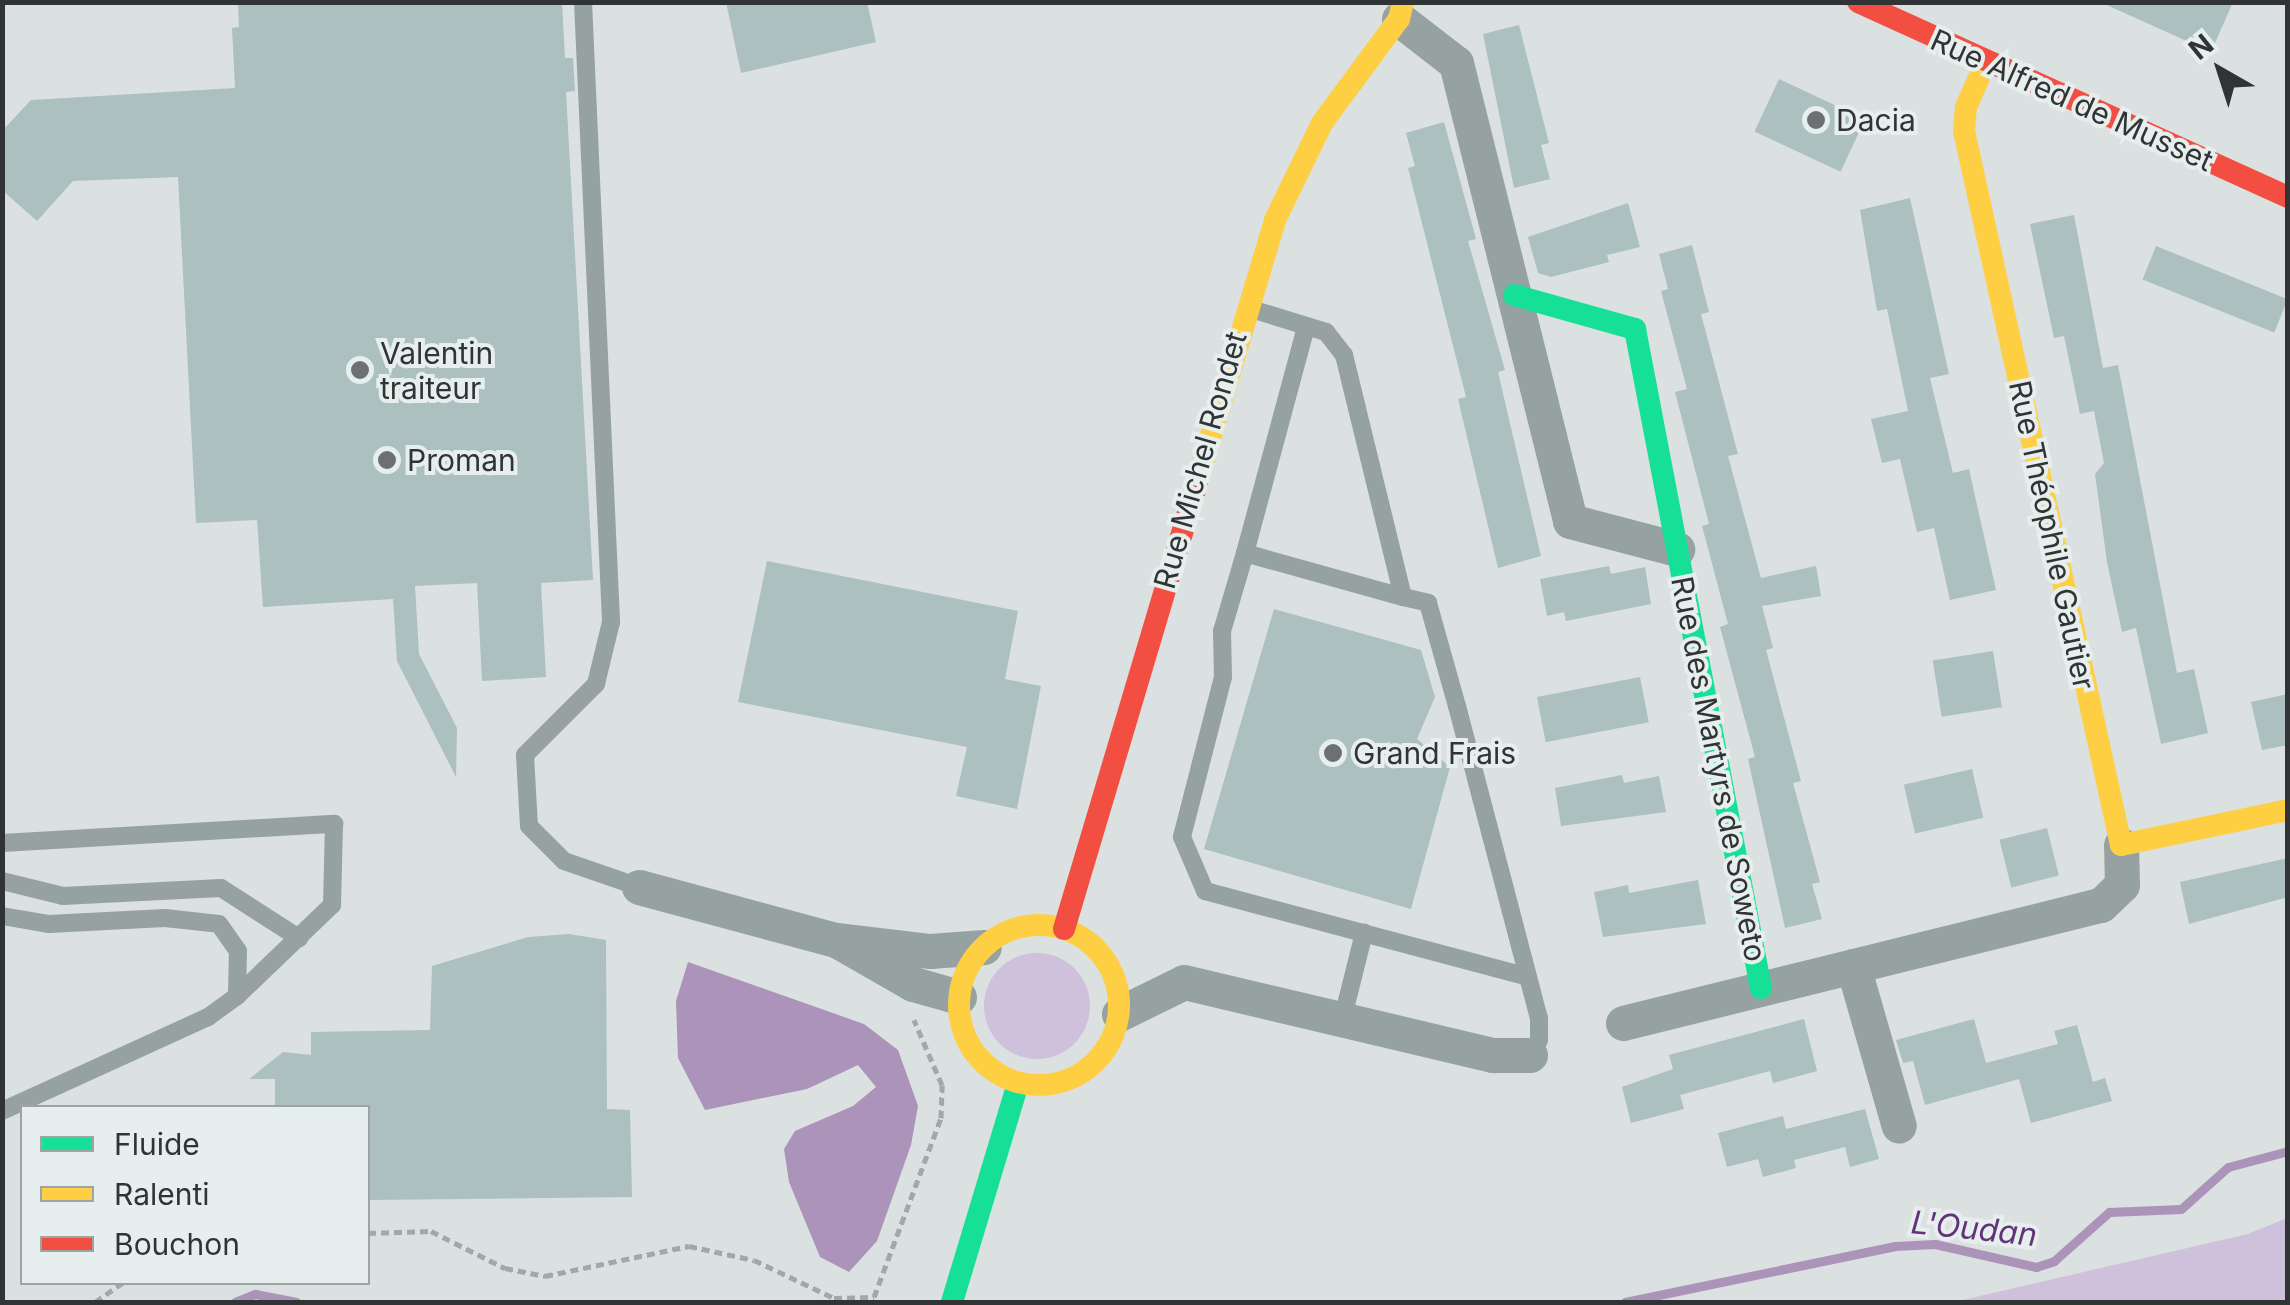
<!DOCTYPE html>
<html>
<head>
<meta charset="utf-8">
<style>
	body { margin:0 }
	#map { position:relative; width:2290px; height:1305px; overflow:hidden; background:#dbe0e0; font-family:Inter,sans-serif }
	div>[style] { position:absolute }
	.green>* { inset:0; background:#cfc0dc }
	.round { border-radius:50% }
	.water>* { inset:0; background:#ab93ba }
	.stream>* { height:9px; margin:-4.5px; padding:0 4.5px; transform-origin:4.5px; border-radius:4.5px; background:#ab93ba }
	.building>* { inset:0; background:#abc0bf; transform-origin:0 0 }
	.path>* { height:5px; margin-top:-2.5px; transform-origin:0; background:repeating-linear-gradient(90deg,#a0a9a8 0 8px,transparent 0 13px) }
	.lane>* { height:18px; margin:-9px; padding:0 9px; transform-origin:9px; border-radius:9px; background:#95a2a1 }
	.street>* { height:35px; margin:-17.5px; padding:0 17.5px; transform-origin:17.5px; border-radius:17.5px; background:#95a2a1 }
	.fast>* { height:22px; margin:-11px; padding:0 11px; transform-origin:11px; border-radius:11px; background:#16e098 }
	.slow>* { height:22px; margin:-11px; padding:0 11px; transform-origin:11px; border-radius:11px; background:#ffcf43 }
	.slow>.ring { margin:-11px; padding:0; box-sizing:content-box; background:none; border:22px solid #ffcf43; border-radius:50% }
	.jam>* { height:22px; margin:-11px; padding:0 11px; transform-origin:11px; border-radius:11px; background:#f24e42 }
	.dots>* { width:28px; height:28px; translate:-50% -50%; box-sizing:border-box; border:5px solid #e6efee; border-radius:50% }
	span { translate:-50% -50%; white-space:nowrap; text-align:center; line-height:1.15; -webkit-text-stroke:8px #e6efee; paint-order:stroke }
	.street-label { font-size:30px; color:#313434 }
	.poi-label { font-size:30px; color:#313434 }
	.left { translate:0 -50%; text-align:left }
	.water-label { font-size:32px; color:#623379; font-style:italic }
	.frame { position:absolute; inset:0; border:5px solid #313434; pointer-events:none }
	.legend { position:absolute; left:20px; top:1105px; width:350px; height:180px; box-sizing:border-box; background:#e6efee; border:2px solid #9ea4a4; margin:0; padding:12px 18px; list-style:none; font-size:30px; color:#313434 }
	.legend li { display:flex; align-items:center; gap:20px; height:50px }
	.legend b { width:50px; border:2px solid #9ea4a4 }
	.north { position:absolute; left:2170px; top:20px; width:100px; height:100px; -webkit-text-stroke:8px #e6efee; paint-order:stroke; rotate:321deg; font-size:28px; font-weight:700; line-height:40px; text-align:center; color:#313434 }
	.north::after { content:''; display:block; margin:auto; width:35px; height:45px; background:#313434; clip-path:polygon(50% 0,100% 100%,50% 72%,0 100%) }
</style>
</head>
<body>
<div id="map">
	<div class="green">
		<i class="round" style="left:984px;top:953px;width:106px;height:106px"></i>
		<i style="clip-path:polygon(2287px 1218px,2287px 1302px,1954px 1302px,2248px 1234px)"></i>
	</div>
	<div class="water">
		<i style="clip-path:polygon(688px 962px,864px 1024px,898px 1050px,918px 1106px,911px 1145px,877px 1241px,849px 1272px,820px 1257px,789px 1182px,784px 1149px,795px 1131px,853px 1106px,876px 1087px,858px 1065px,807px 1089px,705px 1110px,678px 1058px,676px 1001px)"></i>
	</div>
	<div class="stream">
		<i style="left:235px;top:1302px;width:22px;rotate:-22deg"></i>
		<i style="left:255px;top:1294px;width:42px;rotate:11deg"></i>
		<i style="left:1625px;top:1302px;width:276px;rotate:-11.7deg"></i>
		<i style="left:1895px;top:1246px;width:40px;rotate:-2.9deg"></i>
		<i style="left:1935px;top:1244px;width:104px;rotate:12.8deg"></i>
		<i style="left:2036px;top:1267px;width:19px;rotate:-18deg"></i>
		<i style="left:2054px;top:1261px;width:74px;rotate:-41.7deg"></i>
		<i style="left:2109px;top:1212px;width:72px;rotate:-2.4deg"></i>
		<i style="left:2181px;top:1209px;width:63px;rotate:-41.8deg"></i>
		<i style="left:2228px;top:1167px;width:62px;rotate:-14.9deg"></i>
	</div>
	<div class="building">
		<i style="clip-path:polygon(238px 2px,562px 2px,565px 58px,573px 58px,575px 91px,566px 92px,593px 580px,541px 583px,546px 677px,482px 681px,477px 583px,415px 586px,419px 654px,457px 728px,456px 777px,397px 661px,393px 599px,263px 607px,257px 520px,196px 523px,178px 177px,73px 181px,37px 221px,2px 190px,2px 131px,31px 100px,235px 88px,232px 28px,239px 27px)"></i>
		<i style="clip-path:polygon(726px 2px,867px 2px,876px 42px,741px 73px)"></i>
		<i style="clip-path:polygon(2100px 2px,2233px 2px,2211px 52px)"></i>
		<i style="clip-path:polygon(1519px 25px,1549px 143px,1541px 145px,1550px 179px,1514px 188px,1483px 34px)"></i>
		<i style="left:1779px;top:79px;width:95px;height:58px;rotate:25deg"></i>
		<i style="clip-path:polygon(1444px 122px,1476px 239px,1468px 241px,1505px 370px,1498px 372px,1541px 556px,1498px 568px,1458px 399px,1466px 397px,1408px 168px,1415px 166px,1406px 133px)"></i>
		<i style="clip-path:polygon(1910px 198px,1949px 374px,1930px 378px,1953px 473px,1969px 469px,1996px 590px,1950px 600px,1934px 528px,1917px 532px,1900px 459px,1882px 463px,1871px 419px,1908px 411px,1887px 309px,1877px 311px,1860px 210px)"></i>
		<i style="clip-path:polygon(1628px 203px,1640px 247px,1607px 255px,1609px 262px,1551px 277px,1538px 273px,1528px 237px)"></i>
		<i style="clip-path:polygon(2074px 215px,2103px 368px,2118px 365px,2177px 673px,2194px 669px,2208px 733px,2161px 744px,2136px 628px,2122px 632px,2107px 562px,2095px 474px,2104px 463px,2094px 411px,2080px 414px,2064px 336px,2054px 338px,2030px 224px)"></i>
		<i style="clip-path:polygon(1692px 245px,1709px 312px,1701px 314px,1738px 454px,1728px 456px,1761px 578px,1816px 566px,1821px 596px,1762px 606px,1773px 648px,1766px 650px,1801px 781px,1793px 783px,1820px 882px,1812px 884px,1822px 919px,1785px 928px,1748px 759px,1755px 757px,1720px 627px,1728px 624px,1702px 526px,1709px 524px,1675px 392px,1687px 389px,1661px 291px,1668px 289px,1659px 254px)"></i>
		<i style="left:2156px;top:246px;width:142px;height:36px;rotate:22deg"></i>
		<i style="clip-path:polygon(767px 561px,1018px 611px,1005px 679px,1041px 686px,1017px 809px,956px 796px,967px 747px,738px 702px)"></i>
		<i style="clip-path:polygon(1609px 566px,1611px 574px,1645px 567px,1651px 604px,1566px 621px,1564px 612px,1547px 616px,1540px 579px)"></i>
		<i style="clip-path:polygon(1274px 609px,1421px 650px,1435px 697px,1417px 739px,1450px 767px,1411px 909px,1204px 849px)"></i>
		<i style="left:1993px;top:651px;width:57px;height:61px;rotate:81deg"></i>
		<i style="left:1640px;top:677px;width:46px;height:105px;rotate:79deg"></i>
		<i style="clip-path:polygon(2288px 694px,2288px 745px,2262px 750px,2251px 702px)"></i>
		<i style="left:1972px;top:769px;width:50px;height:70px;rotate:77deg"></i>
		<i style="clip-path:polygon(1622px 775px,1624px 783px,1659px 776px,1666px 812px,1561px 826px,1555px 788px)"></i>
		<i style="left:2047px;top:828px;width:49px;height:49px;rotate:76deg"></i>
		<i style="clip-path:polygon(2288px 858px,2288px 897px,2189px 924px,2180px 882px)"></i>
		<i style="clip-path:polygon(1698px 880px,1706px 924px,1603px 937px,1594px 892px,1628px 885px,1629px 893px)"></i>
		<i style="clip-path:polygon(569px 934px,606px 940px,607px 1109px,630px 1110px,632px 1197px,368px 1200px,368px 1108px,275px 1108px,275px 1079px,249px 1079px,283px 1052px,311px 1055px,311px 1032px,430px 1030px,432px 966px,528px 937px)"></i>
		<i style="clip-path:polygon(1804px 1019px,1817px 1071px,1773px 1083px,1770px 1071px,1680px 1095px,1684px 1109px,1631px 1123px,1622px 1087px,1673px 1069px,1669px 1055px)"></i>
		<i style="clip-path:polygon(1974px 1019px,1986px 1063px,2058px 1044px,2054px 1031px,2077px 1025px,2093px 1082px,2105px 1078px,2112px 1101px,2031px 1123px,2019px 1079px,1925px 1105px,1913px 1061px,1903px 1063px,1896px 1040px)"></i>
		<i style="clip-path:polygon(1865px 1109px,1879px 1159px,1850px 1167px,1845px 1147px,1794px 1160px,1796px 1168px,1763px 1177px,1758px 1159px,1727px 1167px,1718px 1133px,1783px 1116px,1786px 1129px)"></i>
	</div>
	<div class="path">
		<i style="left:368px;top:1233px;width:63px;rotate:-1.8deg"></i>
		<i style="left:431px;top:1231px;width:83px;rotate:26.6deg"></i>
		<i style="left:505px;top:1268px;width:41px;rotate:11.3deg"></i>
		<i style="left:545px;top:1276px;width:147px;rotate:-11.8deg"></i>
		<i style="left:689px;top:1246px;width:66px;rotate:12.2deg"></i>
		<i style="left:754px;top:1260px;width:89px;rotate:25.4deg"></i>
		<i style="left:834px;top:1298px;width:40px;rotate:-1.4deg"></i>
		<i style="left:874px;top:1297px;width:191px;rotate:-69.5deg"></i>
		<i style="left:941px;top:1118px;width:33px;rotate:-88deg"></i>
		<i style="left:942px;top:1085px;width:71px;rotate:-113.3deg"></i>
		<i style="left:95px;top:1302px;width:35px;rotate:-35deg"></i>
	</div>
	<div class="lane">
		<i style="left:583px;top:2px;width:621px;rotate:87.41deg"></i>
		<i style="left:611px;top:622px;width:64px;rotate:103.6deg"></i>
		<i style="left:596px;top:684px;width:100px;rotate:135deg"></i>
		<i style="left:525px;top:755px;width:71px;rotate:86.8deg"></i>
		<i style="left:529px;top:826px;width:49px;rotate:45deg"></i>
		<i style="left:564px;top:861px;width:79px;rotate:19.1deg"></i>
		<i style="left:1248px;top:308px;width:82px;rotate:17.1deg"></i>
		<i style="left:1326px;top:332px;width:29px;rotate:52deg"></i>
		<i style="left:1344px;top:355px;width:249px;rotate:76.3deg"></i>
		<i style="left:1403px;top:597px;width:26px;rotate:13deg"></i>
		<i style="left:1428px;top:603px;width:107px;rotate:74.3deg"></i>
		<i style="left:1457px;top:706px;width:323px;rotate:75.3deg"></i>
		<i style="left:1539px;top:1018px;width:22px;rotate:90deg"></i>
		<i style="left:1539px;top:1040px;width:17px;rotate:121deg"></i>
		<i style="left:1306px;top:327px;width:234px;rotate:105.1deg"></i>
		<i style="left:1245px;top:553px;width:164px;rotate:15.6deg"></i>
		<i style="left:1245px;top:553px;width:81px;rotate:106.4deg"></i>
		<i style="left:1222px;top:631px;width:46px;rotate:88.8deg"></i>
		<i style="left:1223px;top:677px;width:165px;rotate:104.4deg"></i>
		<i style="left:1182px;top:837px;width:59px;rotate:66.9deg"></i>
		<i style="left:1205px;top:891px;width:334px;rotate:14.9deg"></i>
		<i style="left:2px;top:843px;width:333px;rotate:-3.3deg"></i>
		<i style="left:334px;top:824px;width:81px;rotate:91.4deg"></i>
		<i style="left:332px;top:905px;width:132px;rotate:136.2deg"></i>
		<i style="left:2px;top:881px;width:63px;rotate:13.8deg"></i>
		<i style="left:63px;top:896px;width:158px;rotate:-2.9deg"></i>
		<i style="left:221px;top:888px;width:93px;rotate:32.7deg"></i>
		<i style="left:2px;top:916px;width:48px;rotate:9.7deg"></i>
		<i style="left:49px;top:924px;width:116px;rotate:-3deg"></i>
		<i style="left:165px;top:918px;width:54px;rotate:6.3deg"></i>
		<i style="left:219px;top:924px;width:33px;rotate:55deg"></i>
		<i style="left:238px;top:951px;width:45px;rotate:91.3deg"></i>
		<i style="left:237px;top:996px;width:36px;rotate:144deg"></i>
		<i style="left:208px;top:1017px;width:226px;rotate:155.5deg"></i>
		<i style="left:1343px;top:1017px;width:87px;rotate:-76deg"></i>
	</div>
	<div class="street">
		<i style="left:1399px;top:19px;width:72px;rotate:37.7deg"></i>
		<i style="left:1456px;top:63px;width:472px;rotate:76deg"></i>
		<i style="left:1570px;top:521px;width:111px;rotate:14.7deg"></i>
		<i style="left:639px;top:887px;width:204px;rotate:15.1deg"></i>
		<i style="left:1853px;top:966px;width:166px;rotate:74deg"></i>
		<i style="left:959px;top:997px;width:48px;rotate:-164.2deg"></i>
		<i style="left:913px;top:984px;width:89px;rotate:-150.3deg"></i>
		<i style="left:836px;top:940px;width:95px;rotate:6.7deg"></i>
		<i style="left:930px;top:951px;width:54px;rotate:-4.2deg"></i>
		<i style="left:1119px;top:1014px;width:72px;rotate:-26.2deg"></i>
		<i style="left:1184px;top:982px;width:318px;rotate:13.3deg"></i>
		<i style="left:1493px;top:1055px;width:37px"></i>
		<i style="left:1623px;top:1023px;width:492px;rotate:-13.9deg"></i>
		<i style="left:2101px;top:905px;width:29px;rotate:-44deg"></i>
		<i style="left:2122px;top:885px;width:40px;rotate:-91.4deg"></i>
	</div>
	<div class="fast">
		<i style="left:1514px;top:295px;width:126px;rotate:15.7deg"></i>
		<i style="left:1635px;top:329px;width:671px;rotate:79.18deg"></i>
		<i style="left:952px;top:1302px;width:229px;rotate:-73.2deg"></i>
	</div>
	<div class="slow">
		<i style="left:1986px;top:62px;width:49px;rotate:114deg"></i>
		<i style="left:1966px;top:107px;width:24px;rotate:95deg"></i>
		<i style="left:1964px;top:131px;width:731px;rotate:77.6deg"></i>
		<i style="left:2121px;top:845px;width:171px;rotate:-11.8deg"></i>
		<i style="left:1197px;top:482px;width:273px;rotate:-73.4deg"></i>
		<i style="left:1275px;top:220px;width:108px;rotate:-64.1deg"></i>
		<i style="left:1322px;top:123px;width:129px;rotate:-53.5deg"></i>
		<i style="left:1399px;top:19px;width:17px;rotate:-77deg"></i>
		<i class="ring" style="left:959px;top:925px;width:138px;height:138px"></i>
	</div>
	<div class="jam">
		<i style="left:1858px;top:2px;width:472px;rotate:24.4deg"></i>
		<i style="left:1064px;top:929px;width:466px;rotate:-73.4deg"></i>
	</div>
	<div class="dots">
		<i style="left:1816px;top:120px;background:#6c7070"></i>
		<i style="left:360px;top:370px;background:#6c7070"></i>
		<i style="left:387px;top:460px;background:#6c7070"></i>
		<i style="left:1333px;top:753px;background:#6c7070"></i>
	</div>
	<div class="street-label">
		<span style="left:2072px;top:100px;rotate:24deg">Rue Alfred de Musset</span>
		<span style="left:1200px;top:460px;rotate:-74deg">Rue Michel Rondet</span>
		<span style="left:2052px;top:535px;rotate:78deg">Rue Théophile Gautier</span>
		<span style="left:1719px;top:769px;rotate:79deg">Rue des Martyrs de Soweto</span>
	</div>
	<div class="poi-label">
		<span class="left" style="left:1836px;top:120px">Dacia</span>
		<span class="left" style="left:380px;top:370px">Valentin<br>traiteur</span>
		<span class="left" style="left:407px;top:460px">Proman</span>
		<span class="left" style="left:1353px;top:753px">Grand Frais</span>
	</div>
	<div class="water-label">
		<span style="left:1974px;top:1229px;rotate:6deg">L'Oudan</span>
	</div>
	<div class="frame"></div>
	<ul class="legend">
	<li><b style="height:12px;background:#16e098"></b>Fluide</li>
	<li><b style="height:12px;background:#ffcf43"></b>Ralenti</li>
	<li><b style="height:12px;background:#f24e42"></b>Bouchon</li>
	</ul>
	<div class="north">N</div>
</div>
</body>
</html>
